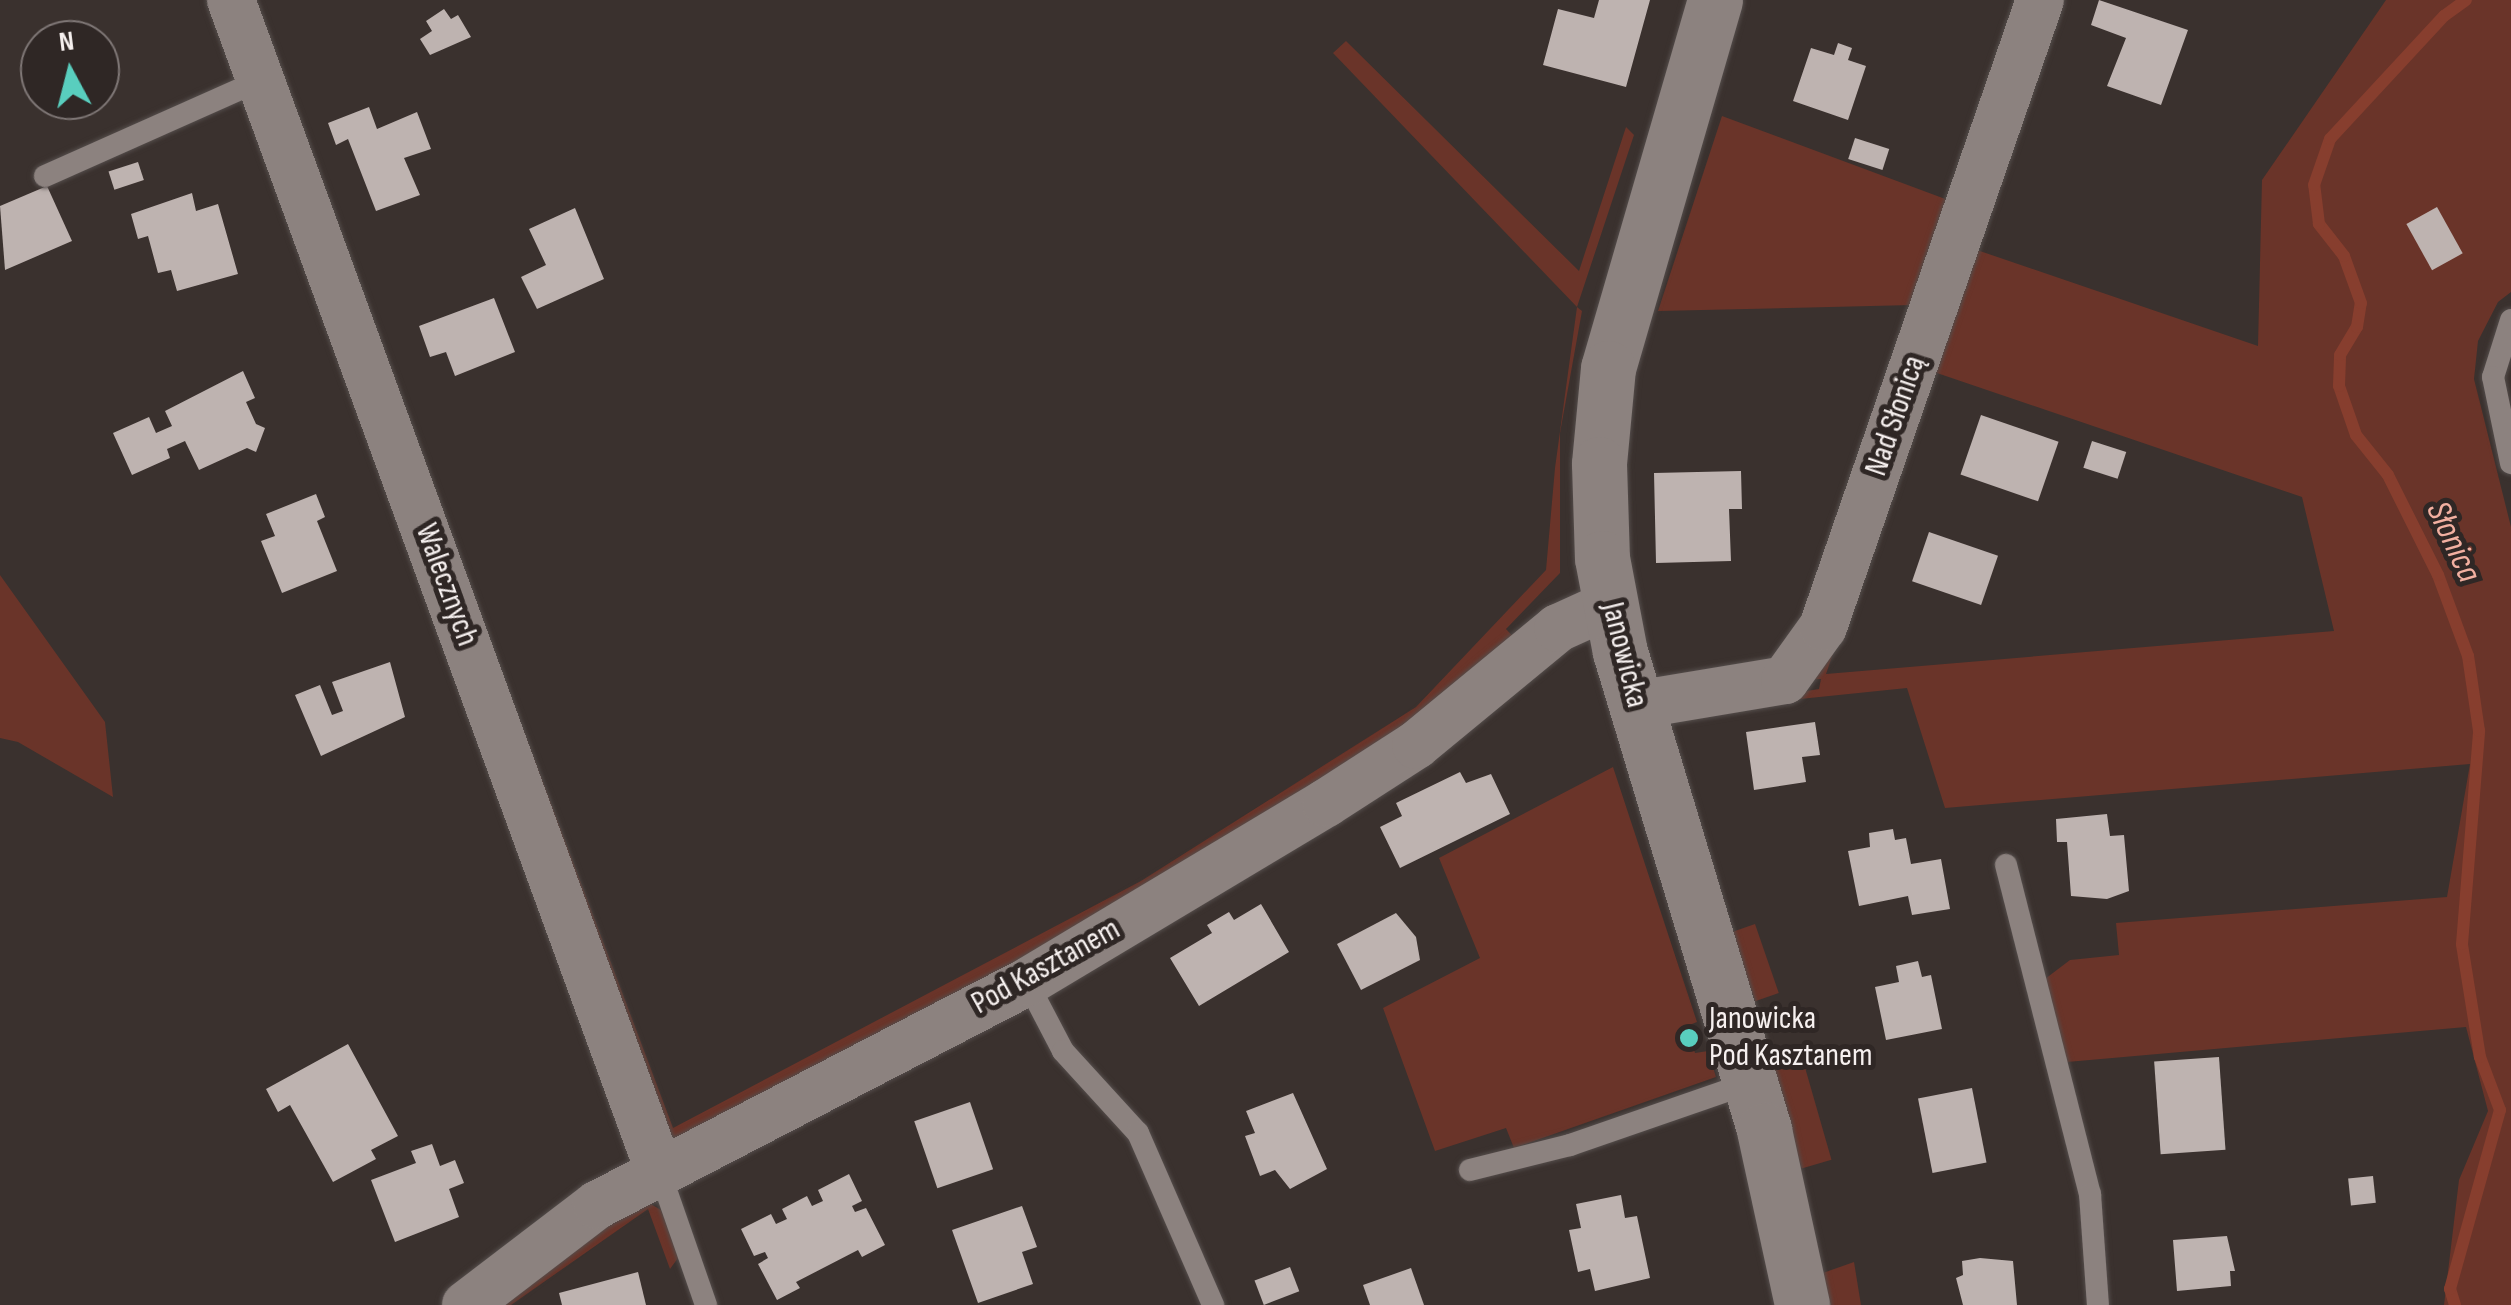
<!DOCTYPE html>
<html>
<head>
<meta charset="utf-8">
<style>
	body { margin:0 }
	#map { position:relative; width:2511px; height:1305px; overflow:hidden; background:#3a312e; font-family:"Sofia Sans Condensed",sans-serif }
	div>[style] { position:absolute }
	.green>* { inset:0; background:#6a3429; transform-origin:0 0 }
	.stream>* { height:12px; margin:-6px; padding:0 6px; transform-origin:6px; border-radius:6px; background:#873e2e }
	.building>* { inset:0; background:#beb3b0; transform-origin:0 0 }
	.roads { filter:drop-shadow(0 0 2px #544d4b) drop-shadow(0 0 2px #544d4b) }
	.lane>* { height:22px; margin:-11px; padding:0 11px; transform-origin:11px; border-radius:11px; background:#8c827f }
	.street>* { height:48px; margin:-24px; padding:0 24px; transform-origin:24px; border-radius:24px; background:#8c827f }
	.secondary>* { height:55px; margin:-27.5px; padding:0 27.5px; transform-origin:27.5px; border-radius:27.5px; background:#8c827f }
	.dots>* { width:28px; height:28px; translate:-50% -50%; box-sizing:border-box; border:5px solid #2f2725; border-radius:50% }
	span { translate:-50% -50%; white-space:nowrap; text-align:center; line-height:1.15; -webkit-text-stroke:10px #2f2725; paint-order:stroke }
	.street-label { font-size:32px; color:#f6f0ef }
	.poi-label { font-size:32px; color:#f6f0ef }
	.left { translate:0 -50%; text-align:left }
	.water-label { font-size:35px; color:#f2b0a1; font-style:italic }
	.north { position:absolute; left:20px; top:20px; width:100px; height:100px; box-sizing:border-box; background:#2f2725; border:2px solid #7f7776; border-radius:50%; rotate:353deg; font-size:28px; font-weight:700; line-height:40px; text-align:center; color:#f6f0ef }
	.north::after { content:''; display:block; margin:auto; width:35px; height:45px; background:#59cebe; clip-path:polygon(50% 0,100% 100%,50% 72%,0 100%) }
</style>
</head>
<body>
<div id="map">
	<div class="green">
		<i style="clip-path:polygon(2386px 0,2511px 0,2511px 292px,2498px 302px,2478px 341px,2474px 379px,2511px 527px,2511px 1305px,2444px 1305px,2459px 1180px,2488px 1111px,2466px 1027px,2067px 1062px,2045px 979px,2070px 960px,2119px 955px,2116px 923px,2447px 897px,2470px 764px,1945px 808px,1907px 688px,1682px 711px,1819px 689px,1821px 679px,1796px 680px,1853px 595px,1826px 674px,2334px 631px,2302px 497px,1931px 371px,1974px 249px,2258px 346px,2262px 180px)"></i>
		<i style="clip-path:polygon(1346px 41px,1579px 271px,1626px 127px,1634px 135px,1577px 307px,1582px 311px,1560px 433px,1560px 573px,1506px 629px,1517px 641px,1441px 705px,1143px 896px,677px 1143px,667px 1142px,418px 449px,673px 1128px,1141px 881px,1416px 707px,1546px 570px,1555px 468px,1577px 307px,1333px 53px)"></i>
		<i style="clip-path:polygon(1722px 116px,1948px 200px,1913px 305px,1658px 311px)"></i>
		<i style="clip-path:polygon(0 575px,105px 722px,113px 797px,18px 742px,0 738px)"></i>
		<i style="clip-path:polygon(1613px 767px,1697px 1022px,1687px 1026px,1695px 1053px,1708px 1051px,1716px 1077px,1514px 1148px,1506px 1128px,1435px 1151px,1383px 1008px,1480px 958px,1439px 858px)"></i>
		<i style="left:1755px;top:924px;width:73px;height:25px;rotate:71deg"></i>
		<i style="left:1802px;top:1057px;width:107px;height:31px;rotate:74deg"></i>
		<i style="clip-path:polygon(642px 1199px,661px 1210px,678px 1258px,670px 1269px,648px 1209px,511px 1305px,495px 1305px)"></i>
		<i style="clip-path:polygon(1854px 1262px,1861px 1305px,1825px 1305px,1820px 1274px)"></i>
	</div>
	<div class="stream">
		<i style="left:2455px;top:1305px;width:17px;rotate:-107deg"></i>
		<i style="left:2450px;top:1289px;width:186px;rotate:-74.4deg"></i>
		<i style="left:2500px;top:1110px;width:57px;rotate:-110.7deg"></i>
		<i style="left:2480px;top:1057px;width:114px;rotate:-99.1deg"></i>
		<i style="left:2462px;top:944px;width:214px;rotate:-85.4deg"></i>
		<i style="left:2479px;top:731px;width:76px;rotate:-98.3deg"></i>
		<i style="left:2468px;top:656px;width:86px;rotate:-110.3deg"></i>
		<i style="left:2438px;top:575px;width:112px;rotate:-116.6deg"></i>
		<i style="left:2388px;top:475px;width:51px;rotate:-128.7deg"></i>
		<i style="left:2356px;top:435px;width:52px;rotate:-109.1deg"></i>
		<i style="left:2339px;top:386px;width:31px;rotate:-88deg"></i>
		<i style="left:2340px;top:355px;width:33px;rotate:-59deg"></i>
		<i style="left:2357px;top:327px;width:24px;rotate:-81deg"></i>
		<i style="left:2361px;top:303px;width:50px;rotate:-109.9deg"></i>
		<i style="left:2344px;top:256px;width:41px;rotate:-128deg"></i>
		<i style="left:2319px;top:224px;width:39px;rotate:-97deg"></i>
		<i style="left:2314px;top:185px;width:49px;rotate:-70.8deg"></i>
		<i style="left:2330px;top:139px;width:168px;rotate:-47.2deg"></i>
		<i style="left:2444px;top:16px;width:27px;rotate:-36deg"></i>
	</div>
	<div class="building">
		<i style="clip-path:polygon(1599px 0,1650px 0,1626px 87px,1543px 65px,1558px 9px,1594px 18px)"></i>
		<i style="clip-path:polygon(2099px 0,2188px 30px,2161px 105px,2107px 86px,2126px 38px,2091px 25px)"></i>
		<i style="clip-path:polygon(444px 9px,451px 19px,458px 15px,471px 37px,430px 55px,420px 39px,432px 31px,426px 21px)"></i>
		<i style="clip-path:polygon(1838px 43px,1852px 48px,1848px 60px,1866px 66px,1848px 120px,1793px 101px,1811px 48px,1834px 55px)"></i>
		<i style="clip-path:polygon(369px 107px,377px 129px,417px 112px,431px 149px,404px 158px,420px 195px,376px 211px,348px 139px,336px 145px,328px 123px)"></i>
		<i style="left:1855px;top:138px;width:36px;height:22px;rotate:18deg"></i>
		<i style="left:138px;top:162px;width:19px;height:31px;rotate:72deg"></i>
		<i style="clip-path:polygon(47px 186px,72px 241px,5px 270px,0 206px)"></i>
		<i style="clip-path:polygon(192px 193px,196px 211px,218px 204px,238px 274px,177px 291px,171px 270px,158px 273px,148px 236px,138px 239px,131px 214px)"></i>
		<i style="left:2437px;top:207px;width:53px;height:35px;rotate:61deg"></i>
		<i style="clip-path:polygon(575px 208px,604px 279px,537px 309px,521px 277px,546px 265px,529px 229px)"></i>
		<i style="clip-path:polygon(494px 298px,515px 352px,455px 376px,446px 352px,430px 357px,419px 326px)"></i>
		<i style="clip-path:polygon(243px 371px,255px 398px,246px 402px,256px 424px,265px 428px,256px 452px,247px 448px,199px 470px,185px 441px,167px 449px,170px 458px,132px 475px,113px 433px,149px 417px,156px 433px,172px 426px,165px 411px)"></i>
		<i style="left:1981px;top:415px;width:82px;height:63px;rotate:19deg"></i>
		<i style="left:2092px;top:441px;width:36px;height:28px;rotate:18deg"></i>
		<i style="clip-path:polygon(1741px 471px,1742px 509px,1729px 509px,1731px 561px,1656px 563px,1654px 473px)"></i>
		<i style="clip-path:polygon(316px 494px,325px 517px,317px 521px,337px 571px,282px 593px,261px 541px,275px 536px,266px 514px)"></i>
		<i style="left:1929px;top:532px;width:73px;height:52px;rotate:19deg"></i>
		<i style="clip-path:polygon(390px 662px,405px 717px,321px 756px,295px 695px,320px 685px,332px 715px,343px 711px,332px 682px)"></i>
		<i style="clip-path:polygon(1815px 722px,1820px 755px,1802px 757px,1806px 782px,1754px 790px,1746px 732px)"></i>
		<i style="clip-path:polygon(1460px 772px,1466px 783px,1491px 774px,1510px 814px,1400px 868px,1380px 827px,1402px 816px,1396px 803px)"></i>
		<i style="clip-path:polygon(2107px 814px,2110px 836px,2124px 835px,2129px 891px,2107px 899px,2071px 896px,2067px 842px,2057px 842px,2056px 819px)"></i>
		<i style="clip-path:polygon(1893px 829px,1895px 840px,1906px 838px,1911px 864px,1941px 859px,1950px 909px,1912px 915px,1908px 896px,1859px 906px,1848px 851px,1870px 847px,1869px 833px)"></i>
		<i style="clip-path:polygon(1261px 904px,1289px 952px,1199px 1006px,1170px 958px,1212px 933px,1207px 925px,1229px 912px,1234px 920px)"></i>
		<i style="clip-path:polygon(1396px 913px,1416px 937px,1420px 960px,1361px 990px,1337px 944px)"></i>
		<i style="clip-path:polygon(1918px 961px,1922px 977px,1931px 975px,1942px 1029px,1886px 1040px,1875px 987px,1899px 982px,1896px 966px)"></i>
		<i style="clip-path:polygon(348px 1044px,398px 1136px,371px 1150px,376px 1159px,333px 1182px,290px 1105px,278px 1112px,266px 1089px)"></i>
		<i style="left:2219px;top:1057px;width:93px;height:65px;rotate:86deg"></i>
		<i style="left:1972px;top:1088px;width:76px;height:55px;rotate:79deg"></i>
		<i style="clip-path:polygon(1293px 1093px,1327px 1169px,1290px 1189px,1275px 1170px,1260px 1176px,1245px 1136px,1255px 1133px,1246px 1111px)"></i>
		<i style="left:970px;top:1102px;width:71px;height:59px;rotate:71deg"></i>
		<i style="clip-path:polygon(432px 1144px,440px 1166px,455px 1160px,464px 1183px,449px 1189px,459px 1217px,395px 1242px,371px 1180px,416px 1163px,411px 1151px)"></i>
		<i style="clip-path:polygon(849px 1174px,862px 1201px,852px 1206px,855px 1212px,866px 1208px,885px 1245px,862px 1257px,858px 1250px,796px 1282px,800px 1288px,777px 1300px,758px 1264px,768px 1258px,765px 1252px,754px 1256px,741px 1229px,771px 1214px,776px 1224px,787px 1219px,782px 1209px,807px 1196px,812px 1206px,823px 1201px,818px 1190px)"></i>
		<i style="left:2373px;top:1176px;width:27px;height:25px;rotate:84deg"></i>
		<i style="clip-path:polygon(1621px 1195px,1625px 1218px,1637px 1216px,1650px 1278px,1595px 1291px,1590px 1269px,1578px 1272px,1569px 1230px,1581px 1228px,1576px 1204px)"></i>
		<i style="clip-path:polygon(1022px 1206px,1037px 1247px,1022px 1252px,1033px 1284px,978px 1303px,952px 1230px)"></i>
		<i style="clip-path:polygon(2227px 1236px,2235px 1271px,2230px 1271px,2231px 1286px,2177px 1291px,2173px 1240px)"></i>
		<i style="clip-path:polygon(1980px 1258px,2013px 1261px,2017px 1305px,1963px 1305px,1956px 1278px,1963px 1275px,1962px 1261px)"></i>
		<i style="left:1290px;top:1267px;width:26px;height:38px;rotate:69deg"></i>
		<i style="clip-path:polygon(1411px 1268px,1424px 1305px,1370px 1305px,1363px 1285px)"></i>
		<i style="clip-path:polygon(638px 1272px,646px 1305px,562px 1305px,559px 1293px)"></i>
	</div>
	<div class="roads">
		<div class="lane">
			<i style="left:45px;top:176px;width:233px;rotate:-24deg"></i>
			<i style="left:2511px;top:320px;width:60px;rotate:107.5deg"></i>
			<i style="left:2493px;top:377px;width:88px;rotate:78.2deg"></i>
			<i style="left:2006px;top:865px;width:340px;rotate:75.7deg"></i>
			<i style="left:2090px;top:1194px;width:111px;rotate:85.9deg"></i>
			<i style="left:1027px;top:982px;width:78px;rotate:62.4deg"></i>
			<i style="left:1063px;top:1051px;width:111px;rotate:47.6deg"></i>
			<i style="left:1138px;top:1133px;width:188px;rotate:66.4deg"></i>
			<i style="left:659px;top:1170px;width:143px;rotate:70.8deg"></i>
			<i style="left:1470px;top:1170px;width:103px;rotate:-14deg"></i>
			<i style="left:1570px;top:1145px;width:193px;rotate:-19.1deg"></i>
		</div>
		<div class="street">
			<i style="left:231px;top:0;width:1246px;rotate:69.91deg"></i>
			<i style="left:1636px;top:705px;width:151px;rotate:-9.5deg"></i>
			<i style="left:1785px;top:680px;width:65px;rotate:-54.4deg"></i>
			<i style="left:1823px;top:627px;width:663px;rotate:-70.91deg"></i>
			<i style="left:466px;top:1305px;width:165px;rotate:-37.4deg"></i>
			<i style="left:597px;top:1205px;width:484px;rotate:-27.4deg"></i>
			<i style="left:1027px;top:982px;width:348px;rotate:-30.9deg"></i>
			<i style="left:1326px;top:803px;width:107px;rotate:-32.8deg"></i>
			<i style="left:1416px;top:745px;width:184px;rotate:-39.5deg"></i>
			<i style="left:1558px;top:628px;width:56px;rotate:-24.3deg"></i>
		</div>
		<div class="secondary">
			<i style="left:1715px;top:0;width:383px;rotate:106.2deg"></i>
			<i style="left:1608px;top:368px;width:96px;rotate:95.4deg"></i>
			<i style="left:1599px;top:464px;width:94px;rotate:88.2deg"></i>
			<i style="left:1602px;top:558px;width:96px;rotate:79.2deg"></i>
			<i style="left:1620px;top:652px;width:499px;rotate:73.2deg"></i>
			<i style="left:1764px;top:1130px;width:179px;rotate:77.7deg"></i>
		</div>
	</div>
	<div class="dots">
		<i style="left:1689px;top:1038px;background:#59cebe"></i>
	</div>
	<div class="street-label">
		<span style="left:1896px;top:416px;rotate:-71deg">Nad Słonicą</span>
		<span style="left:446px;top:585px;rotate:70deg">Walecznych</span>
		<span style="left:1624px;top:655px;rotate:76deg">Janowicka</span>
		<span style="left:1046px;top:967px;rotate:-29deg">Pod Kasztanem</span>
	</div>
	<div class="poi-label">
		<span class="left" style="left:1709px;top:1038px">Janowicka<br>Pod Kasztanem</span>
	</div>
	<div class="water-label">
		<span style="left:2453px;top:542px;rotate:65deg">Słonica</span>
	</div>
	<div class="north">N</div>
</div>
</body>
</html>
